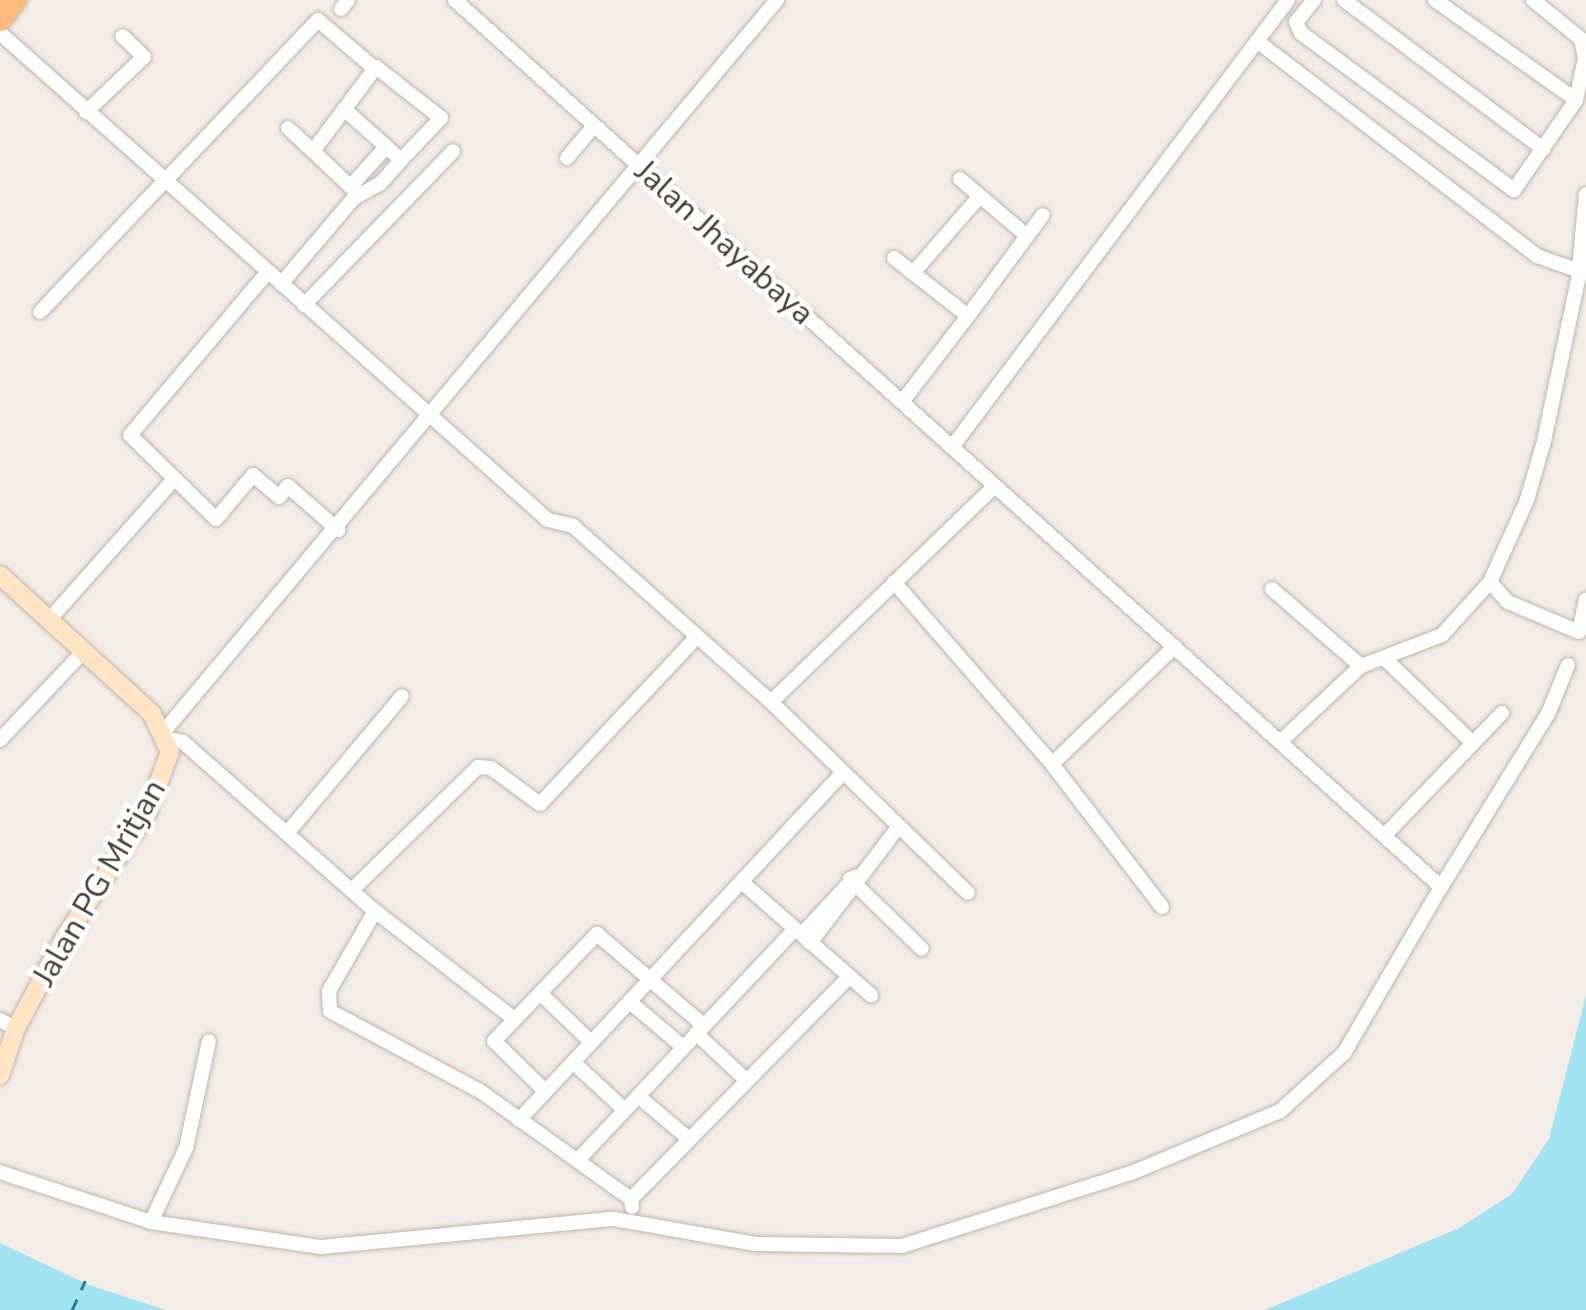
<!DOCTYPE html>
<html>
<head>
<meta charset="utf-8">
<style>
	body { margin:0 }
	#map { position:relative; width:1586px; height:1310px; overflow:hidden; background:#f4ede7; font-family:"Nunito Sans",sans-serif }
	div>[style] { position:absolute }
	.water>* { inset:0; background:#a2e3f1 }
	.ferry>* { height:2.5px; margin-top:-1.25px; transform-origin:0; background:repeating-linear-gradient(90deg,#277f93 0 12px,transparent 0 22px) }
	.roads { filter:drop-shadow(0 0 2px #c2b5ac) drop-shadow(0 0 2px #c2b5ac) }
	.minor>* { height:14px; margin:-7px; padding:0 7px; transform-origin:7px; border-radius:7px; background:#fff }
	.secondary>* { height:18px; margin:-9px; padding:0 9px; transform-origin:9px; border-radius:9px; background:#ffe4c6 }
	.trunk>* { height:22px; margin:-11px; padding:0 11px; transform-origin:11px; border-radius:11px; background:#ffb87e }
	span { translate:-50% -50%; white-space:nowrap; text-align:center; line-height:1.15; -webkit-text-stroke:9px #fff; paint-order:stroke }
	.street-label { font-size:32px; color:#473c36 }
</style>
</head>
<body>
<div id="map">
	<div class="water">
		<i style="clip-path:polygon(1586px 995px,1586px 1310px,1265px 1310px,1459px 1228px,1512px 1194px,1549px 1139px)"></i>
		<i style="clip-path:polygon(0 1243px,89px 1285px,166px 1310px,0 1310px)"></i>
	</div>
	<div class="ferry">
		<i style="left:72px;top:1310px;width:32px;rotate:-66deg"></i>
	</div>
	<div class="roads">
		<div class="minor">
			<i style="left:1314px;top:0;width:28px;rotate:129deg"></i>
			<i style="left:1296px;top:22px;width:12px;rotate:66deg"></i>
			<i style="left:1301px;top:33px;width:265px;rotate:36.4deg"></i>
			<i style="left:1514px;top:190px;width:109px;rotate:-55.4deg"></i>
			<i style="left:1576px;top:100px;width:43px;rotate:-77.9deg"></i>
			<i style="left:1585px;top:58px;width:19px;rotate:-102deg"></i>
			<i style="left:1581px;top:39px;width:62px;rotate:-140.9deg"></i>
			<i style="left:1344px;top:0;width:249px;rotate:36.8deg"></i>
			<i style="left:1435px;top:0;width:173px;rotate:35.3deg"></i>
			<i style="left:341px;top:9px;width:11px;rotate:-52deg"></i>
			<i style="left:0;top:33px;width:733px;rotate:41.63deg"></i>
			<i style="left:548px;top:520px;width:26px;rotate:13deg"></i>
			<i style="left:573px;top:526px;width:265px;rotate:41.6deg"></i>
			<i style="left:771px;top:702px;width:274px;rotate:44.1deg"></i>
			<i style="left:1257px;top:41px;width:353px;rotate:37.5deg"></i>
			<i style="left:1537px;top:256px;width:51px;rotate:19.5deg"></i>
			<i style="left:344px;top:109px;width:76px;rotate:41.8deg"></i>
			<i style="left:401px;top:160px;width:58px;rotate:-46.4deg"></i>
			<i style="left:441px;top:118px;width:83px;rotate:-141.9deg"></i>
			<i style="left:376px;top:67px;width:105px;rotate:126.9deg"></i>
			<i style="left:313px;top:151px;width:64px;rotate:43.7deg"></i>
			<i style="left:86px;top:112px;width:80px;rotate:-43.5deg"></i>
			<i style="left:144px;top:57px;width:30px;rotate:-136deg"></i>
			<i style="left:288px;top:128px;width:34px;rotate:43deg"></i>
			<i style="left:567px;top:158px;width:40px;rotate:-50deg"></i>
			<i style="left:351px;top:186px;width:52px;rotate:-48.1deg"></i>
			<i style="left:1027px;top:236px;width:26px;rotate:-53deg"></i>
			<i style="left:894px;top:258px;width:94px;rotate:38.1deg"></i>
			<i style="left:968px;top:316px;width:99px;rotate:-53.6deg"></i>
			<i style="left:1027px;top:236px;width:88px;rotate:-139.6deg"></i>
			<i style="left:267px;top:273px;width:212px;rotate:130.2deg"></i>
			<i style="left:130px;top:435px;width:120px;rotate:44.3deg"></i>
			<i style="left:216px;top:519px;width:57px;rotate:-49.9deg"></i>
			<i style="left:253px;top:475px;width:34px;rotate:40deg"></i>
			<i style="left:279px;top:497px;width:14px;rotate:-51deg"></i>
			<i style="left:288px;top:486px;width:67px;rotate:41.3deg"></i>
			<i style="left:913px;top:273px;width:101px;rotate:-49deg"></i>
			<i style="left:281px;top:284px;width:113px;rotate:-49.7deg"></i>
			<i style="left:354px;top:198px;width:31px;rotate:-29deg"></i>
			<i style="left:381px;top:183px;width:30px;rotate:-49deg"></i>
			<i style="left:304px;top:305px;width:214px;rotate:-45.9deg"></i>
			<i style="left:40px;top:312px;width:403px;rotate:-46.4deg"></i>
			<i style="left:318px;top:20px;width:75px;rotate:40.7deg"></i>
			<i style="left:902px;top:402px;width:108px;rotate:-52.5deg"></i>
			<i style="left:952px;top:447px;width:559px;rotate:-53.07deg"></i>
			<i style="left:894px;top:582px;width:241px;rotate:49deg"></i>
			<i style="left:1490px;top:582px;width:27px;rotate:48deg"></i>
			<i style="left:1508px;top:602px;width:77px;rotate:22.9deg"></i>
			<i style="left:1579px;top:632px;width:33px;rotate:-78deg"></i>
			<i style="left:1272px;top:589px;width:118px;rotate:40.9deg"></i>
			<i style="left:49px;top:620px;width:188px;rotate:-48.4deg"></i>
			<i style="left:1384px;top:658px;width:123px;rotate:43.7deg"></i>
			<i style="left:771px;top:702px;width:311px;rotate:-44deg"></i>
			<i style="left:165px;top:730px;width:953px;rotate:-50.03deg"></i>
			<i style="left:169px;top:739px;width:14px;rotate:12deg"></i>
			<i style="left:183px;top:742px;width:256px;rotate:41.4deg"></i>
			<i style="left:375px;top:911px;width:92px;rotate:119.9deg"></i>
			<i style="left:329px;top:991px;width:20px;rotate:87deg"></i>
			<i style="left:330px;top:1011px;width:170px;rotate:28.1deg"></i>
			<i style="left:480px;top:1091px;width:186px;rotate:35.6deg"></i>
			<i style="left:0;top:740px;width:121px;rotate:-46.7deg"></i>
			<i style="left:1282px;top:740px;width:108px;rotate:-43.1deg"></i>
			<i style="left:1361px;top:666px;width:87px;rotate:-20.9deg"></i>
			<i style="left:1442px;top:635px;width:72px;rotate:-47.8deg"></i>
			<i style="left:1490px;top:582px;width:90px;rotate:-65.7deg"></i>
			<i style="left:1527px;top:500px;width:61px;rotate:-73.9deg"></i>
			<i style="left:1544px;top:441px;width:165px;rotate:-78.1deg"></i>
			<i style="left:1578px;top:280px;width:86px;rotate:-84.7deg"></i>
			<i style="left:288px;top:832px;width:177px;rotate:-50deg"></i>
			<i style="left:1385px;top:835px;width:169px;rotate:-46.2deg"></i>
			<i style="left:850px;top:879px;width:100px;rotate:44.2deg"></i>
			<i style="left:744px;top:884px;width:169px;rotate:41.2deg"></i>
			<i style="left:1441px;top:887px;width:203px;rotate:-58.3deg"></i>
			<i style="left:1548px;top:714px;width:53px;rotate:-67.8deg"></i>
			<i style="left:352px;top:890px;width:176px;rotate:-44.3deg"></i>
			<i style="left:478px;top:767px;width:13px;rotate:4deg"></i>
			<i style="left:491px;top:768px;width:61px;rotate:36.3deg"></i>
			<i style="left:540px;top:804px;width:229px;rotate:-46.8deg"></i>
			<i style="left:1162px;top:907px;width:180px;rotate:-127.6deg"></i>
			<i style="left:1052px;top:764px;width:170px;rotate:-43.8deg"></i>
			<i style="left:375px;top:911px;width:175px;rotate:37.8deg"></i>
			<i style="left:802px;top:934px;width:78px;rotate:-47.1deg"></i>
			<i style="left:810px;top:943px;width:147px;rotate:-52.7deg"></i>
			<i style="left:540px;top:993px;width:71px;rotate:43.9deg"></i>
			<i style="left:630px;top:1002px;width:70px;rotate:40.3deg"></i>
			<i style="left:0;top:1020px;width:18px;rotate:27deg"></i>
			<i style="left:696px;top:1033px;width:69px;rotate:43.2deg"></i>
			<i style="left:574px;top:1063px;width:69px;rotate:42.7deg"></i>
			<i style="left:545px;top:1091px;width:71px;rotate:-135.6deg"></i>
			<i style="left:494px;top:1041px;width:149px;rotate:-46.1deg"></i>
			<i style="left:597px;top:934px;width:140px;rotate:40.6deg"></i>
			<i style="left:638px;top:1096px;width:67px;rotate:40.1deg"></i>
			<i style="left:519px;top:1120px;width:475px;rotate:-47deg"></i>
			<i style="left:578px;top:1160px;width:317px;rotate:-46.8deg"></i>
			<i style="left:0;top:1172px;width:159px;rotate:18.3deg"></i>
			<i style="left:151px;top:1222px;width:172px;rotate:8.4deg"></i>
			<i style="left:321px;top:1247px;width:294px;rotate:-5.5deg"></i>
			<i style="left:614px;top:1219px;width:144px;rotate:10deg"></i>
			<i style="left:756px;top:1244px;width:146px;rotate:0.8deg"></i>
			<i style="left:902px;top:1246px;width:240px;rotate:-17.7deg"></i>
			<i style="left:1131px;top:1173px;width:161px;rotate:-22.6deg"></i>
			<i style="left:1280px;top:1111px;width:86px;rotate:-42.2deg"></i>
			<i style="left:1344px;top:1053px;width:192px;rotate:-59.7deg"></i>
			<i style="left:1441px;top:887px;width:1326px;rotate:-138.03deg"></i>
			<i style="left:632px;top:1207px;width:8px;rotate:-97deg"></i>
			<i style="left:631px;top:1199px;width:311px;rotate:-45.5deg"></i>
			<i style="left:151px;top:1222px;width:82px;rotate:-64.7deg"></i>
			<i style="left:186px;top:1148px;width:109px;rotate:-77.9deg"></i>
		</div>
		<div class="secondary">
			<i style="left:0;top:575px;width:206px;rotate:42.4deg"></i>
			<i style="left:152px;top:714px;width:42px;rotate:64.7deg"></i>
			<i style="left:170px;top:752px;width:65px;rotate:110.7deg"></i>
			<i style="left:147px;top:813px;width:149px;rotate:123.5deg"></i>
			<i style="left:65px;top:937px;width:103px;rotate:118.3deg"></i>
			<i style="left:16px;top:1028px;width:50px;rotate:108.8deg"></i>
		</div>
		<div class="trunk">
			<i style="left:0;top:20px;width:25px;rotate:-53deg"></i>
		</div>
	</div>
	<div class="street-label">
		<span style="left:724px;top:243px;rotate:42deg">Jalan Jhayabaya</span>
		<span style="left:100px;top:883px;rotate:-60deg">Jalan PG Mritjan</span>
	</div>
</div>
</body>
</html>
